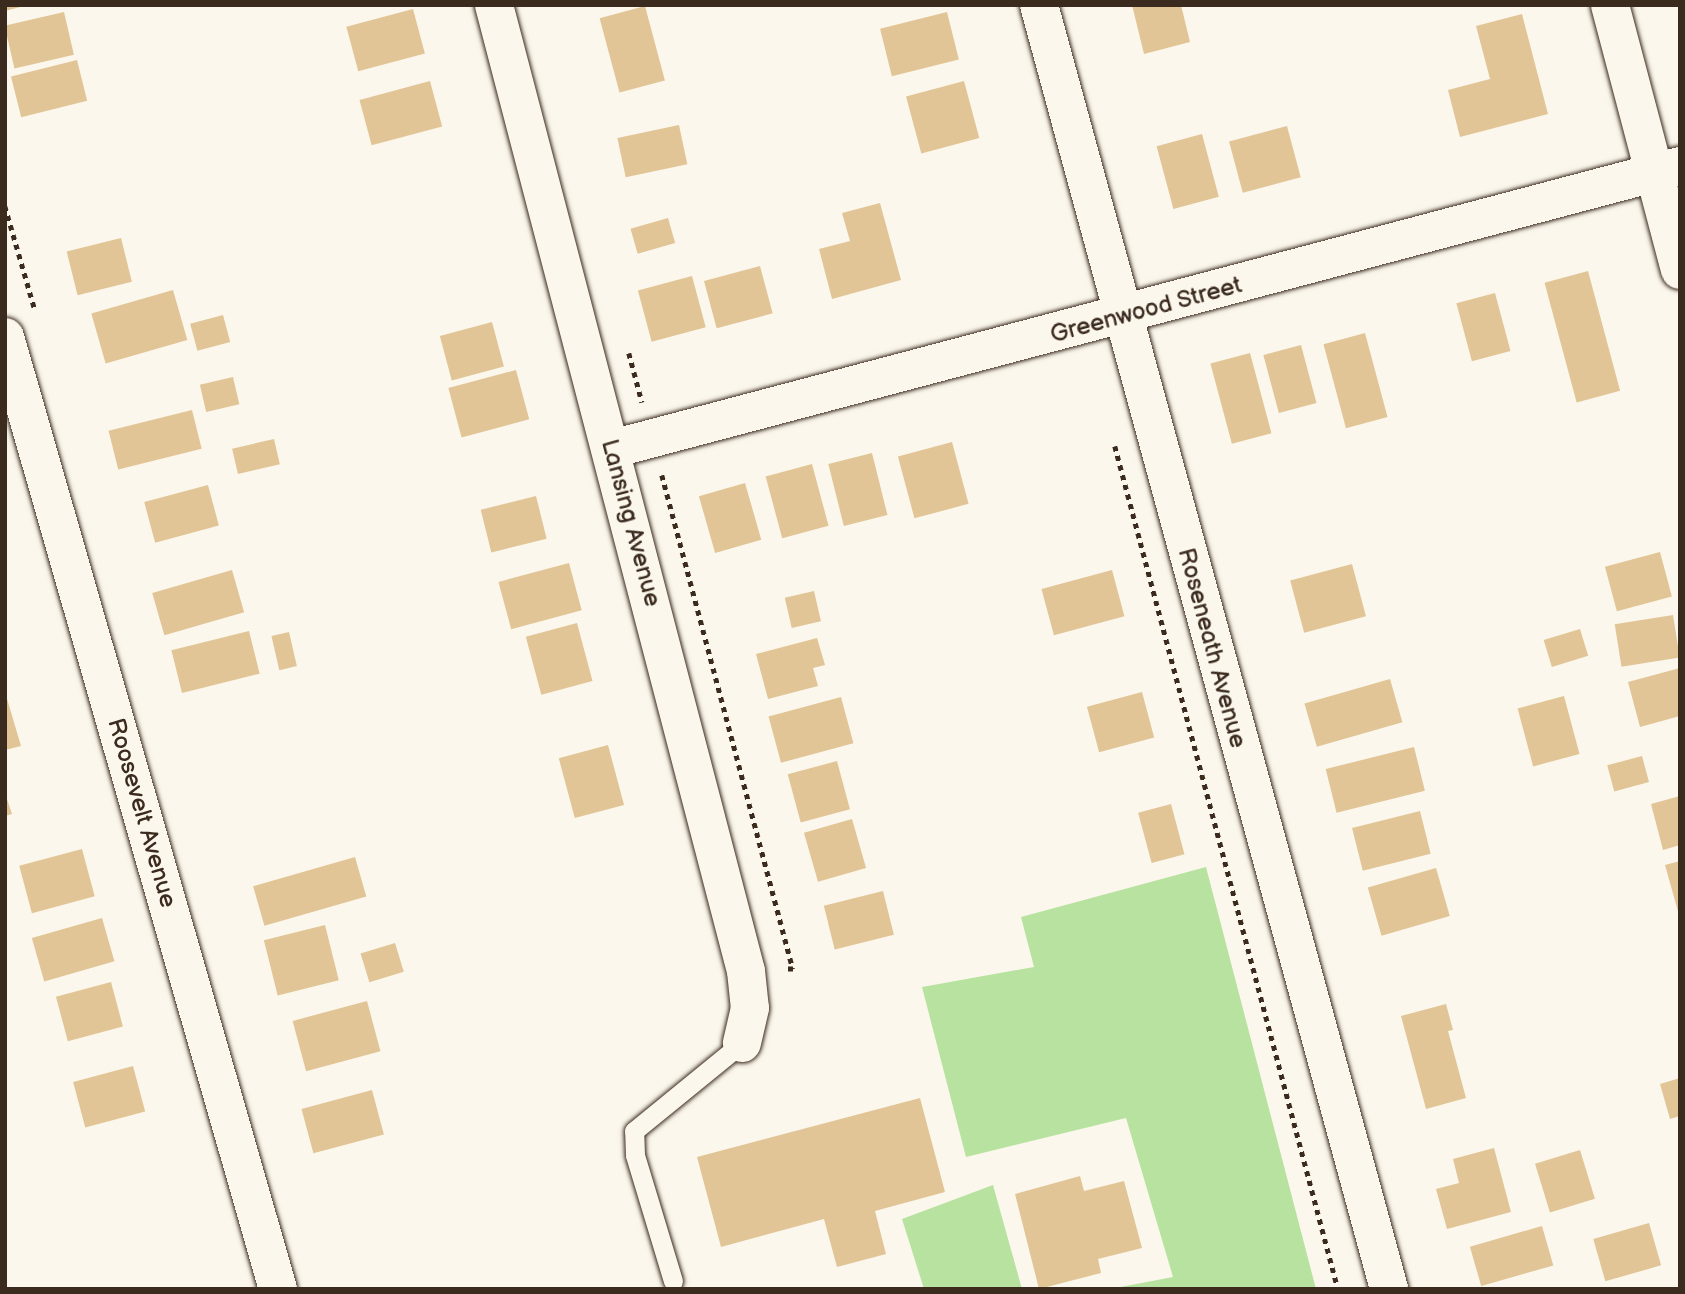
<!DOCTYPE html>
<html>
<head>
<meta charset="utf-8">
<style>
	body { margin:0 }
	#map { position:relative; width:1685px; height:1294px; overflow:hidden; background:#fbf7ec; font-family:"Balsamiq Sans",sans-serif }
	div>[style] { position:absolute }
	.green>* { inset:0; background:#b8e29f }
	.building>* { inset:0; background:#e2c596; transform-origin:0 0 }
	.path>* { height:4.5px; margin-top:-2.25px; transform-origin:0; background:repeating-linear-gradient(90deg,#3b2a1e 0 5px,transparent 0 10px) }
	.roads { filter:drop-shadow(0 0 2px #3b2a1e) drop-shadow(0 0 2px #3b2a1e) }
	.lane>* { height:19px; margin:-9.5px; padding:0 9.5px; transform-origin:9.5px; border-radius:9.5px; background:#fbf7ec }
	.street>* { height:38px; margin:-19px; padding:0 19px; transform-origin:19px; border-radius:19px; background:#fbf7ec }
	.secondary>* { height:38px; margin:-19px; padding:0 19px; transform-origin:19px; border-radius:19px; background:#fbf7ec }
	span { translate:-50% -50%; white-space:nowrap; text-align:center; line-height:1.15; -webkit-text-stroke:5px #fbf7ec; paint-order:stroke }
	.street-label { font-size:24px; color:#3b2a1e }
	.frame { position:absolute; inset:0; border:7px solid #3b2a1e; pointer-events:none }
</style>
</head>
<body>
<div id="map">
	<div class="green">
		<i style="clip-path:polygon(1206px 867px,1316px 1289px,1110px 1289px,1173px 1277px,1126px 1118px,966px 1157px,922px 987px,1034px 967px,1021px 917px)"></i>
		<i style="clip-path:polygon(993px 1185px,1022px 1289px,924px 1289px,902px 1219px)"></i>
	</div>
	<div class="building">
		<i style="clip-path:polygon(5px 5px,24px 5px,24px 6px,5px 11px)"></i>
		<i style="clip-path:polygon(1132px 5px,1181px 5px,1190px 42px,1144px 54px)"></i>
		<i style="left:645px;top:6px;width:77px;height:47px;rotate:75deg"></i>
		<i style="left:413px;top:9px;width:46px;height:69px;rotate:75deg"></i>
		<i style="left:64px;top:12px;width:44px;height:61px;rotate:77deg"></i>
		<i style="left:947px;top:12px;width:49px;height:69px;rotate:76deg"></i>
		<i style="clip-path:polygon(1522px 14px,1548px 114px,1460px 137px,1448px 90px,1490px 79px,1476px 26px)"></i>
		<i style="left:77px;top:60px;width:42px;height:68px;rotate:76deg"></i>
		<i style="left:430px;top:81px;width:47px;height:73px;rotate:75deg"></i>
		<i style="left:964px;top:81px;width:59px;height:60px;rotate:75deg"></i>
		<i style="left:679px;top:125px;width:40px;height:63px;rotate:78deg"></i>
		<i style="left:1287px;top:126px;width:53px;height:60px;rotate:75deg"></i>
		<i style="left:1202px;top:134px;width:65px;height:47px;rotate:75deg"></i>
		<i style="clip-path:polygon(880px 203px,901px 280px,832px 299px,819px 249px,850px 241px,842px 213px)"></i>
		<i style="left:668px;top:218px;width:26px;height:39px;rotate:74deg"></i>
		<i style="left:121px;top:238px;width:45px;height:56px;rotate:76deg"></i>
		<i style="left:760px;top:266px;width:49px;height:58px;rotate:75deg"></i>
		<i style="left:1588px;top:271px;width:124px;height:45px;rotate:75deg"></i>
		<i style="left:692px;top:276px;width:53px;height:56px;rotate:75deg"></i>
		<i style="left:173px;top:290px;width:52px;height:85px;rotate:74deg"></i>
		<i style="left:1495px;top:293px;width:60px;height:40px;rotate:75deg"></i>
		<i style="left:223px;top:315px;width:28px;height:34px;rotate:75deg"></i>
		<i style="left:492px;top:322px;width:46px;height:54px;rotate:75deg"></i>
		<i style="left:1365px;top:333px;width:87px;height:43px;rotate:75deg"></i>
		<i style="left:1301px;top:345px;width:60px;height:39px;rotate:75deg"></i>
		<i style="left:1250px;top:353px;width:83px;height:41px;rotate:75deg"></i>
		<i style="left:516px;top:370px;width:51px;height:70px;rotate:75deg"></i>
		<i style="left:233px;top:377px;width:28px;height:34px;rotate:77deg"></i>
		<i style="left:192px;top:410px;width:40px;height:86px;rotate:76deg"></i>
		<i style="left:274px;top:439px;width:26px;height:43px;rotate:77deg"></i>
		<i style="left:952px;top:442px;width:64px;height:56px;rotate:75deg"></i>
		<i style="left:872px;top:453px;width:64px;height:45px;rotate:76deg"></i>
		<i style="left:812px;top:464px;width:64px;height:48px;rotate:75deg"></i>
		<i style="left:745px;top:483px;width:59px;height:48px;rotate:74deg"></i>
		<i style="left:208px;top:485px;width:42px;height:66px;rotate:75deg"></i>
		<i style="left:536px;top:496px;width:44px;height:57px;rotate:76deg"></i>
		<i style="left:1660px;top:552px;width:46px;height:57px;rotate:75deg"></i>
		<i style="left:569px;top:563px;width:49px;height:73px;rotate:75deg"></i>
		<i style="left:1352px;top:564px;width:54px;height:64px;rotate:75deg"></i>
		<i style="left:232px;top:570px;width:44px;height:83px;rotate:74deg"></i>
		<i style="left:1112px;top:570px;width:48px;height:73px;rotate:75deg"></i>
		<i style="left:814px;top:591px;width:31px;height:30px;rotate:77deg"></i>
		<i style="left:1673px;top:615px;width:43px;height:59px;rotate:81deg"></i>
		<i style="left:577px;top:623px;width:60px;height:53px;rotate:75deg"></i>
		<i style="left:1580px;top:629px;width:28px;height:38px;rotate:73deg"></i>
		<i style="left:249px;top:631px;width:44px;height:80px;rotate:76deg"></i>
		<i style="left:289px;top:632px;width:35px;height:18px;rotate:77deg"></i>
		<i style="clip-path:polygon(817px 638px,825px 665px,813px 668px,818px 686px,768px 699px,756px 654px)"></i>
		<i style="clip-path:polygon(1680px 668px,1680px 716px,1640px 727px,1628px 682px)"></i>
		<i style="left:1390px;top:679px;width:45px;height:89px;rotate:74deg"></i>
		<i style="clip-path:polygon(5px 692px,21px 746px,5px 750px)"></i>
		<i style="left:1142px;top:692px;width:47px;height:57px;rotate:75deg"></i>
		<i style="left:1564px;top:696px;width:60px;height:48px;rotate:75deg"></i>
		<i style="left:841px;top:697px;width:48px;height:75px;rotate:75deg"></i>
		<i style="left:608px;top:745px;width:62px;height:51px;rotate:75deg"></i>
		<i style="left:1414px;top:747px;width:45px;height:91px;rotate:76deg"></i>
		<i style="left:1642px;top:756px;width:27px;height:36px;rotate:75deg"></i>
		<i style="left:837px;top:761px;width:50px;height:51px;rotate:75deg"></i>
		<i style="clip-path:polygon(5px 793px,12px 814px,5px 816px)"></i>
		<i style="clip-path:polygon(1680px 796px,1680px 845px,1663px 850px,1651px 804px)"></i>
		<i style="left:1171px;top:804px;width:52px;height:34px;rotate:75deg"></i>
		<i style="left:1420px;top:811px;width:44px;height:70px;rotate:76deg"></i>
		<i style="left:852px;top:819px;width:51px;height:50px;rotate:74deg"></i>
		<i style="left:82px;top:849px;width:49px;height:65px;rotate:75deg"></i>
		<i style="left:355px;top:857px;width:41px;height:106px;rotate:74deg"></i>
		<i style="clip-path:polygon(1680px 861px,1680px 915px,1679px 915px,1665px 865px)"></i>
		<i style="left:1436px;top:868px;width:50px;height:71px;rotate:74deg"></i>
		<i style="left:883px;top:891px;width:45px;height:61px;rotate:76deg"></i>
		<i style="left:102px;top:918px;width:45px;height:73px;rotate:74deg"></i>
		<i style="left:325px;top:925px;width:57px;height:63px;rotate:76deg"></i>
		<i style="left:395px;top:943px;width:30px;height:36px;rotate:73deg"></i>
		<i style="left:111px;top:982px;width:46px;height:57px;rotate:75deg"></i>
		<i style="left:367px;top:1001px;width:52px;height:77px;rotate:75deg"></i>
		<i style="clip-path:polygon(1446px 1004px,1453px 1030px,1448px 1031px,1466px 1098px,1426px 1109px,1401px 1016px)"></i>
		<i style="left:133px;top:1066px;width:47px;height:62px;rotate:75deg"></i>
		<i style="clip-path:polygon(1680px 1078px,1680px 1116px,1670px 1119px,1660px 1084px)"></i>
		<i style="left:372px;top:1090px;width:46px;height:73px;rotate:75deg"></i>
		<i style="clip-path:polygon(920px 1098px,945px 1192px,875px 1211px,886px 1254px,837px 1267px,824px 1219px,721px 1247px,697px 1157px)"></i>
		<i style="clip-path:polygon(1494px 1148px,1511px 1212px,1447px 1229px,1436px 1189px,1459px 1183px,1453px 1159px)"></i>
		<i style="left:1580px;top:1150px;width:51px;height:47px;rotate:73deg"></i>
		<i style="clip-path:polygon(1080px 1176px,1084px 1191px,1124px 1181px,1142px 1248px,1098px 1259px,1101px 1273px,1039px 1289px,1015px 1194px)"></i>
		<i style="left:1649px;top:1223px;width:44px;height:58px;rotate:74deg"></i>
		<i style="left:1542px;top:1226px;width:41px;height:75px;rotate:74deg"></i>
	</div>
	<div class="path">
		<i style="left:5px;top:206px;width:108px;rotate:73.9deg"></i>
		<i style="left:629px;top:353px;width:51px;rotate:75.1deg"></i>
		<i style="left:1115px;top:446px;width:872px;rotate:75.18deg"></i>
		<i style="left:662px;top:475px;width:511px;rotate:75.15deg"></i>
		<i style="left:793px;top:969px;width:9px;rotate:180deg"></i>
	</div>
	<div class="roads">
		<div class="lane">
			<i style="left:673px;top:1281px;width:132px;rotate:-106.8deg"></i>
			<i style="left:635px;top:1155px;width:24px;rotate:-92deg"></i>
			<i style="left:634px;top:1131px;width:139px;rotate:-39.2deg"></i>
		</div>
		<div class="street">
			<i style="left:494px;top:5px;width:998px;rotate:75.38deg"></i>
			<i style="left:746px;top:971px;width:37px;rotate:84deg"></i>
			<i style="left:750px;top:1008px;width:36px;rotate:103deg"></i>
			<i style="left:1039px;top:5px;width:1331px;rotate:74.75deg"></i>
			<i style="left:5px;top:337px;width:990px;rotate:74deg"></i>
			<i style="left:612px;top:449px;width:1105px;rotate:-14.84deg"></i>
		</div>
		<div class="secondary">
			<i style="left:1610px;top:5px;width:274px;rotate:75.2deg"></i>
		</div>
	</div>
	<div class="street-label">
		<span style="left:1146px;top:310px;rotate:-15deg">Greenwood Street</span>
		<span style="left:631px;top:523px;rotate:75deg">Lansing Avenue</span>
		<span style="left:1212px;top:648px;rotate:75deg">Roseneath Avenue</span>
		<span style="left:142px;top:813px;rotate:74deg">Roosevelt Avenue</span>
	</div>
	<div class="frame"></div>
</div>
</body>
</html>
